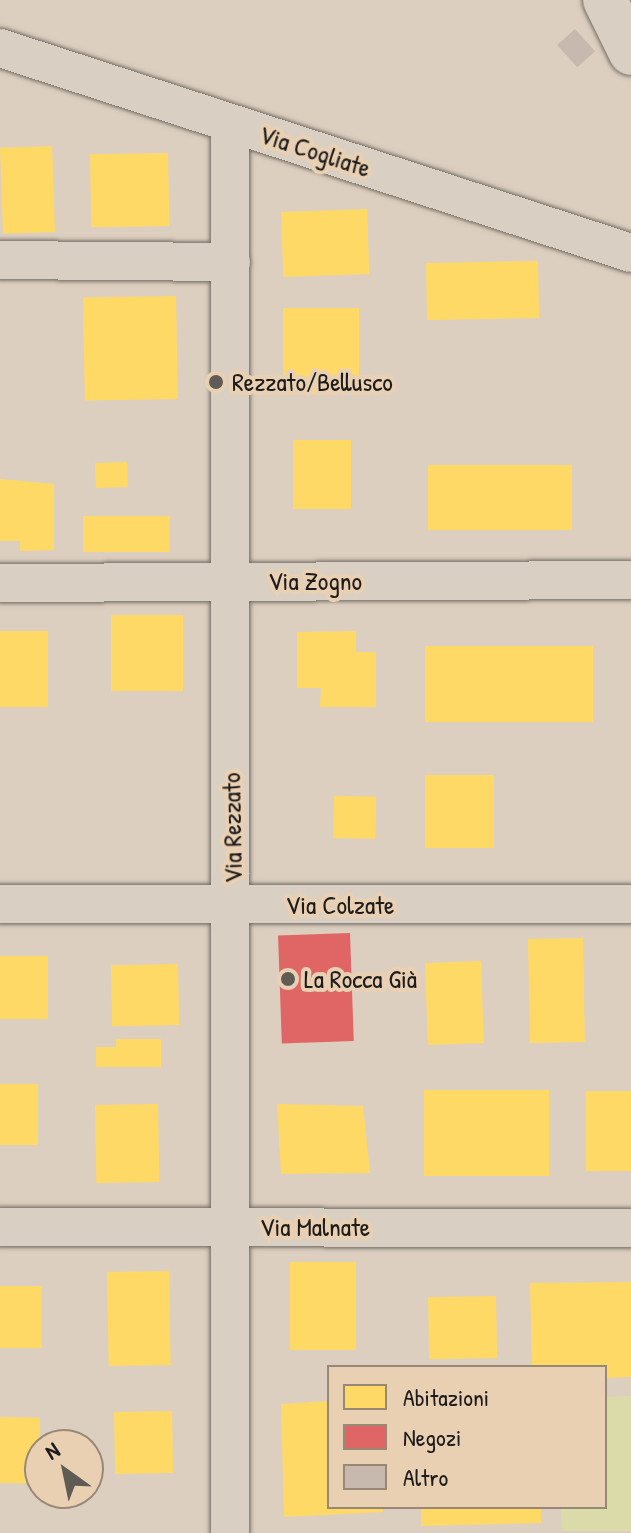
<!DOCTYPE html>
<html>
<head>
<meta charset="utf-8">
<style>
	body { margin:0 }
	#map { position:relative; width:631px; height:1533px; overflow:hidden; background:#ddcfbf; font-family:"Patrick Hand",sans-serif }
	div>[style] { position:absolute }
	.green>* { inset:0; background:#dadba8 }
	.homes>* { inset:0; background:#ffd966; transform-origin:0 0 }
	.shops>* { inset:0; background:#e06666; transform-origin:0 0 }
	.building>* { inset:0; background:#c8b9af; transform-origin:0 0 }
	.roads { filter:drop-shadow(0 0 2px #736d65) drop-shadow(0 0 2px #736d65) }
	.street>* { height:38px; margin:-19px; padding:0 19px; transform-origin:19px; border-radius:19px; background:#d9cfc3 }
	.highway>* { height:44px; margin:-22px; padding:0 22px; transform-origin:22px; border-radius:22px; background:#d9cfc3 }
	.dots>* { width:22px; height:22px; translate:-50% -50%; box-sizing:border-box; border:4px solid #ead0b2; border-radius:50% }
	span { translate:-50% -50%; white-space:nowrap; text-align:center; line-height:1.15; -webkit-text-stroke:8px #ead0b2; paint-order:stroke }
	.street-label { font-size:26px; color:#1c1c1c }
	.poi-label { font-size:26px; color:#1c1c1c }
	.left { translate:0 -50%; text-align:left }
	.legend { position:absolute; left:327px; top:1365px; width:280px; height:144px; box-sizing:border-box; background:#ead0b2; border:2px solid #988876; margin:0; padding:10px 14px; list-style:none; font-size:24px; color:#1c1c1c }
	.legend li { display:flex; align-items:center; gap:16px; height:40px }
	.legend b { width:40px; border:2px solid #988876 }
	.north { position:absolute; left:24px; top:1429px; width:80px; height:80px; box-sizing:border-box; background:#ead0b2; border:2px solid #988876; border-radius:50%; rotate:327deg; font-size:22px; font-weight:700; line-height:32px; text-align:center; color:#1c1c1c }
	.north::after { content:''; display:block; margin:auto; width:28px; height:36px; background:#605b55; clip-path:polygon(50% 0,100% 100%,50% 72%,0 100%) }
</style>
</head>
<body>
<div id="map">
	<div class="green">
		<i style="clip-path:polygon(631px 1396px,631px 1531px,562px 1531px,561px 1507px,605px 1507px,605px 1397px)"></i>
	</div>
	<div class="homes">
		<i style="left:52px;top:146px;width:86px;height:52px;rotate:88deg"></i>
		<i style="left:168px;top:153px;width:73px;height:78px;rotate:89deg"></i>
		<i style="left:367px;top:209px;width:65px;height:86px;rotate:88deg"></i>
		<i style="left:538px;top:261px;width:57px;height:112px;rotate:89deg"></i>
		<i style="left:176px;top:296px;width:103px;height:93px;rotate:89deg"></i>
		<i style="left:283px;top:308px;width:76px;height:86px"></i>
		<i style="left:293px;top:440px;width:58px;height:69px"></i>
		<i style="left:127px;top:462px;width:25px;height:32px;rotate:88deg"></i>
		<i style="left:572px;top:465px;width:65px;height:144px;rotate:90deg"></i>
		<i style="clip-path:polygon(0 479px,54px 484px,54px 550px,20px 551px,20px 541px,0 541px)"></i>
		<i style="left:170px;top:516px;width:36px;height:87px;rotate:90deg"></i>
		<i style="left:111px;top:615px;width:72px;height:76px"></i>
		<i style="left:0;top:631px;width:48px;height:76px"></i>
		<i style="clip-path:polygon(356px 631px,356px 652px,376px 652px,376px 707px,320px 707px,321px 688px,297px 688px,297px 632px)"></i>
		<i style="left:593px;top:646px;width:76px;height:168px;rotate:90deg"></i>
		<i style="left:425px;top:775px;width:69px;height:73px"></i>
		<i style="left:334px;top:796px;width:42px;height:42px;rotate:1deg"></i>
		<i style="left:583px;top:938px;width:104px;height:55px;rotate:89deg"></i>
		<i style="left:0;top:956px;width:48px;height:63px"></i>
		<i style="left:481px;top:961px;width:82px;height:56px;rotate:88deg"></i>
		<i style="left:178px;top:964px;width:61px;height:67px;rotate:89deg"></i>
		<i style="clip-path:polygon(116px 1039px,161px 1039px,161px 1067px,96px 1067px,96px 1047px,116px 1047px)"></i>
		<i style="left:0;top:1084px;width:38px;height:61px"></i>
		<i style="left:424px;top:1090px;width:125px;height:86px"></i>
		<i style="left:631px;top:1091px;width:80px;height:45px;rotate:90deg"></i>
		<i style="left:158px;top:1104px;width:78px;height:63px;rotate:89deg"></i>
		<i style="clip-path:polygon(277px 1104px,363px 1106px,370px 1173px,281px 1174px)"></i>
		<i style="left:356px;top:1262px;width:88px;height:66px;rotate:90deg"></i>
		<i style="left:169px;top:1271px;width:94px;height:62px;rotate:89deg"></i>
		<i style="clip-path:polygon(631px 1282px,631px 1377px,605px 1378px,605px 1367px,532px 1367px,530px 1283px)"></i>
		<i style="left:0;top:1286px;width:42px;height:62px"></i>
		<i style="left:496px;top:1296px;width:62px;height:68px;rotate:89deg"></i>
		<i style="clip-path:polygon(329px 1401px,329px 1507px,383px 1507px,383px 1512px,284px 1517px,281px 1404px)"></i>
		<i style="left:172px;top:1411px;width:62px;height:58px;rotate:89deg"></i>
		<i style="left:0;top:1417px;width:40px;height:66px;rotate:1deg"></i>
		<i style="clip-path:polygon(421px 1507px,541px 1507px,541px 1523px,421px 1526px)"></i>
	</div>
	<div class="shops">
		<i style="left:350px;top:933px;width:108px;height:72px;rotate:88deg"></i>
	</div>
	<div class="building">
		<i style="left:575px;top:29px;width:30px;height:24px;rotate:48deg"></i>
	</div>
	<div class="roads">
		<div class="street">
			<i style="left:0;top:48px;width:663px;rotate:18deg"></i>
			<i style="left:230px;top:124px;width:1409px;rotate:90deg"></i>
			<i style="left:0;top:260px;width:231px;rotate:0.5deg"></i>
			<i style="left:0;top:583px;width:631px;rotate:-0.27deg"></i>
			<i style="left:0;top:904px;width:631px"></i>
			<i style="left:0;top:1227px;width:631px;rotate:0.09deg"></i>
		</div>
		<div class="highway">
			<i style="left:605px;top:0;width:59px;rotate:63.9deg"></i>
		</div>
	</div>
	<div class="dots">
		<i style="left:216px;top:382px;background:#605b55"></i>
		<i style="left:288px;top:979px;background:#605b55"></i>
	</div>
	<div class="street-label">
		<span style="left:315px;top:151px;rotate:18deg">Via Cogliate</span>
		<span style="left:315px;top:581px">Via Zogno</span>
		<span style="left:232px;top:828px;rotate:-91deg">Via Rezzato</span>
		<span style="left:340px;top:905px">Via Colzate</span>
		<span style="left:315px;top:1227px">Via Malnate</span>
	</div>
	<div class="poi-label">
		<span class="left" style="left:232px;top:382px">Rezzato/Bellusco</span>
		<span class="left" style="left:304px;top:979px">La Rocca Già</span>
	</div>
	<ul class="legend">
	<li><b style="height:22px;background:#ffd966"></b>Abitazioni</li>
	<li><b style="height:22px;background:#e06666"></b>Negozi</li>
	<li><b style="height:22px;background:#c8b9af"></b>Altro</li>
	</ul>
	<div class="north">N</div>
</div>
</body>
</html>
